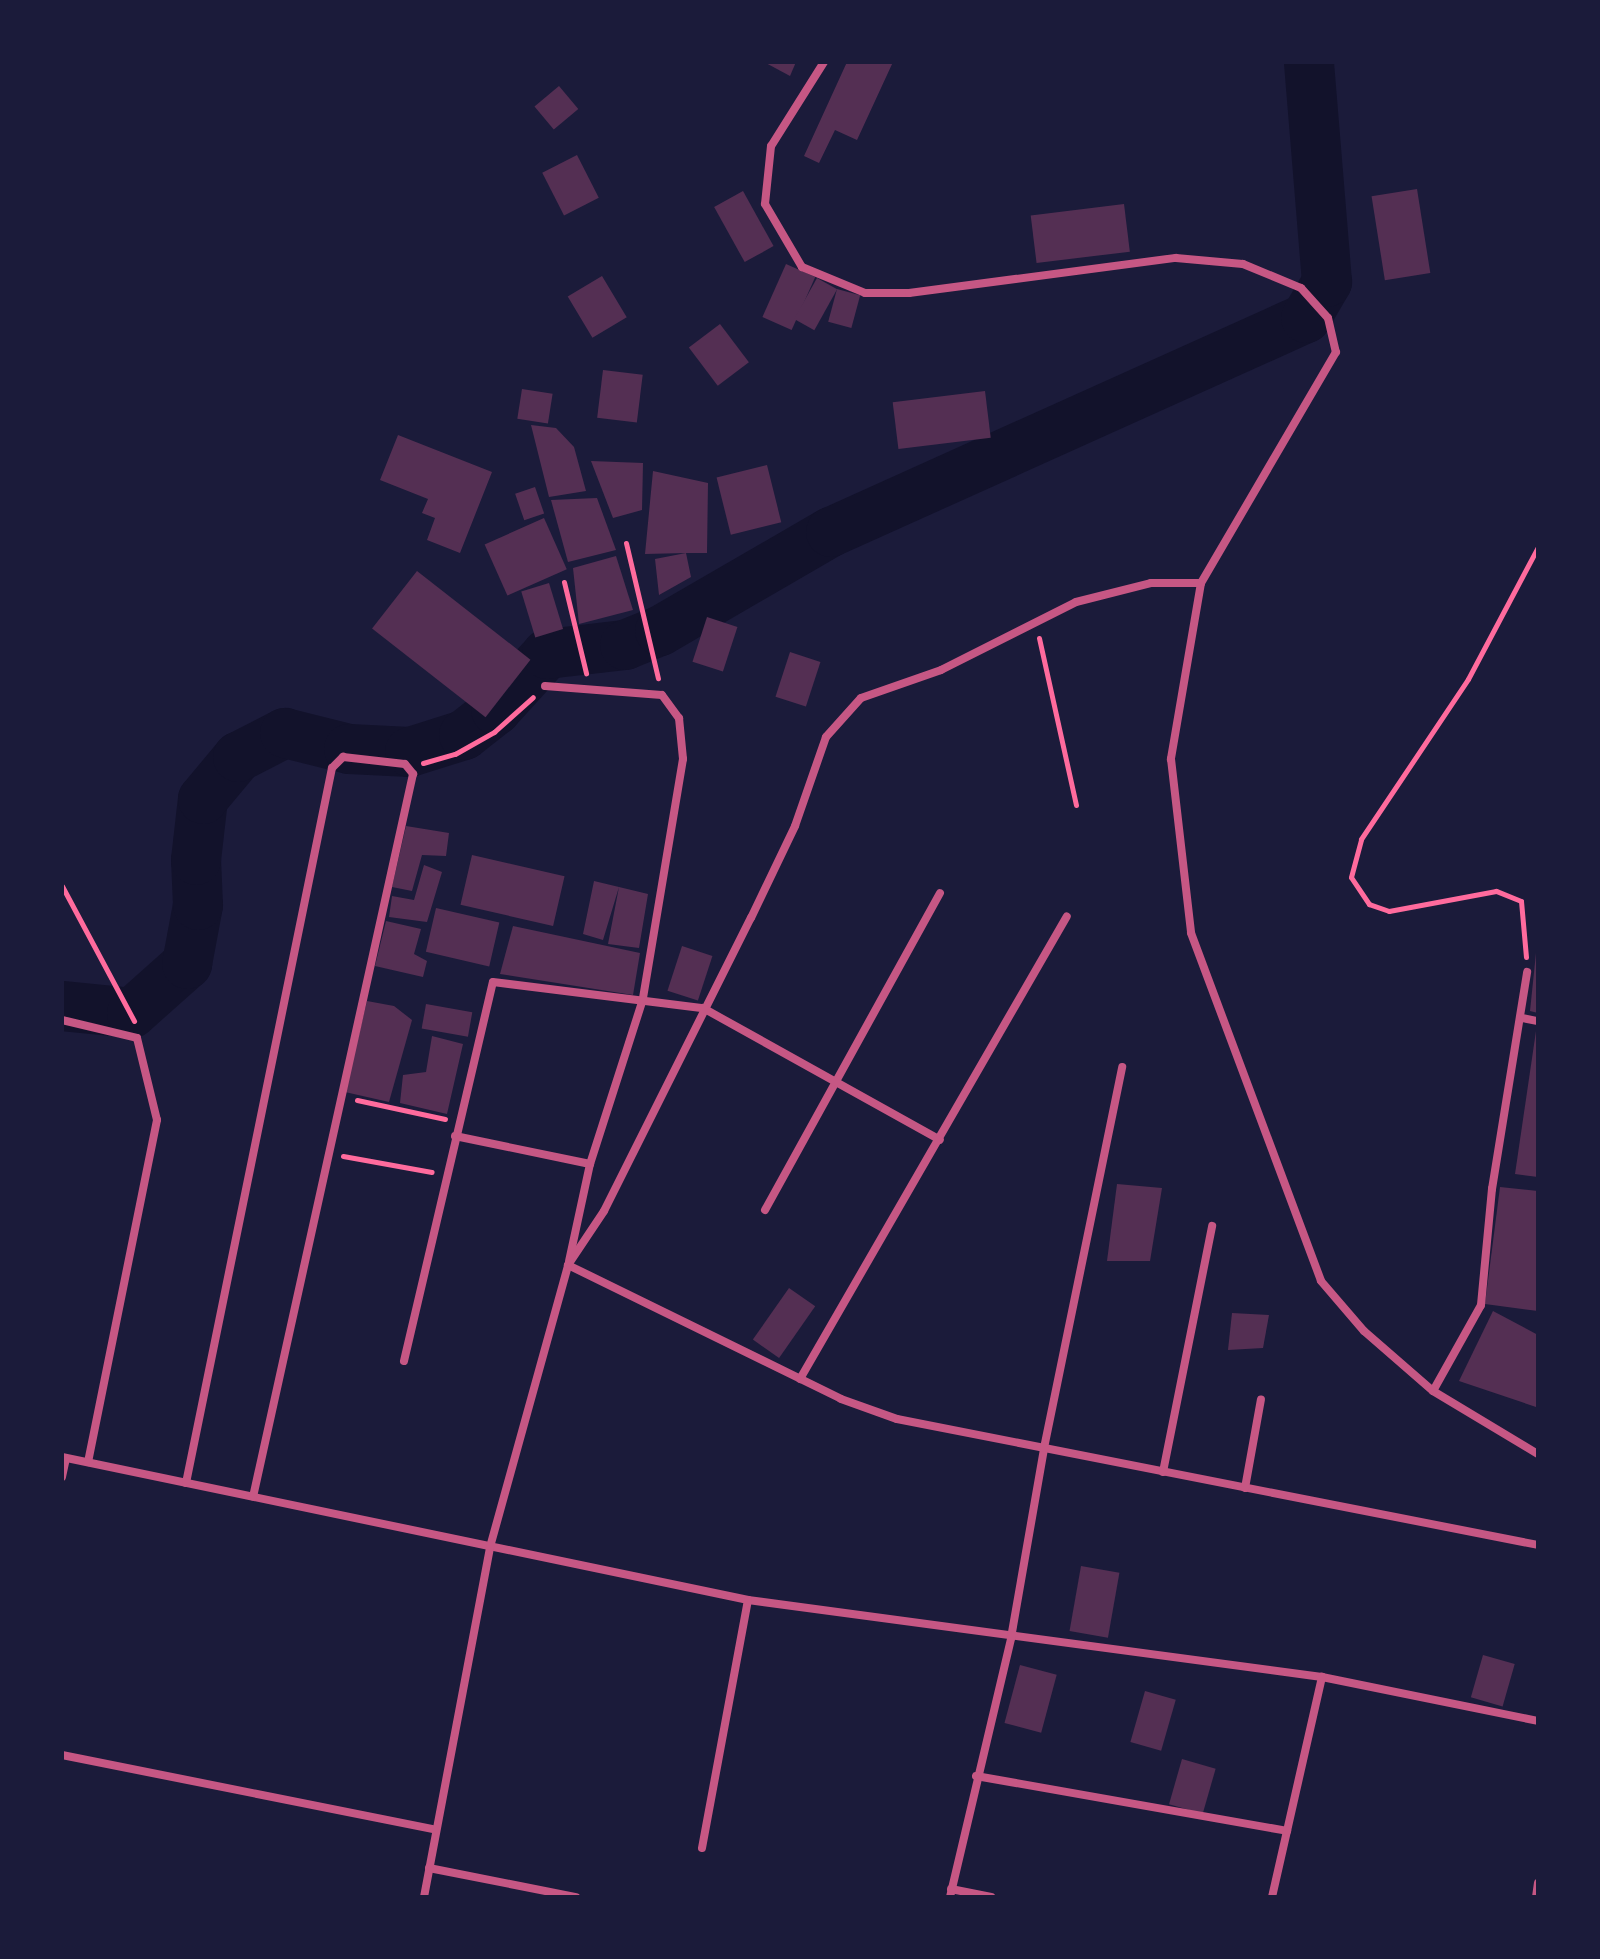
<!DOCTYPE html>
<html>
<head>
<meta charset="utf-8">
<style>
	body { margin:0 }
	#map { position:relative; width:1600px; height:1959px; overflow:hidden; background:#1b1b3a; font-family:Raleway,sans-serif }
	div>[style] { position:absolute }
	.river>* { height:50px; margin:-25px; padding:0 25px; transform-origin:25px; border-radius:25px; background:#12122b }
	.building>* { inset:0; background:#542f53; transform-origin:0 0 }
	.path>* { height:5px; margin:-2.5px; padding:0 2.5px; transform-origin:2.5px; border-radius:2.5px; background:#ff6b9d }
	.minor>* { height:8px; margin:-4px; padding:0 4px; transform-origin:4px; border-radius:4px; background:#c65784 }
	span { translate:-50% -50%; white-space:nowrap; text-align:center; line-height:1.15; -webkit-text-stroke:6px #1b1b3a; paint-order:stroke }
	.frame { position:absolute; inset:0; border:64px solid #1b1b3a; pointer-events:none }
</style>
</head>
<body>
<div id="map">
	<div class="river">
		<i style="left:62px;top:1006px;width:70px;rotate:5.7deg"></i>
		<i style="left:132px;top:1013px;width:74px;rotate:-41.7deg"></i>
		<i style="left:187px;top:964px;width:60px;rotate:-79.4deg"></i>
		<i style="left:198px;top:905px;width:45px;rotate:-92.5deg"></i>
		<i style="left:196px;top:860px;width:61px;rotate:-83.5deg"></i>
		<i style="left:203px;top:799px;width:55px;rotate:-50.2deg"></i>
		<i style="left:238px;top:757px;width:53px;rotate:-27.1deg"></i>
		<i style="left:285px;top:733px;width:66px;rotate:14deg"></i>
		<i style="left:349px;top:749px;width:61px;rotate:2.8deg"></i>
		<i style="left:410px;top:752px;width:57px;rotate:-17.5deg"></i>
		<i style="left:464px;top:735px;width:41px;rotate:-38deg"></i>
		<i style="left:496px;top:710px;width:76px;rotate:-47.7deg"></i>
		<i style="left:547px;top:654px;width:79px;rotate:-6.6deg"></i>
		<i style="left:625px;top:645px;width:38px;rotate:-22deg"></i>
		<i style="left:660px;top:631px;width:198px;rotate:-30.1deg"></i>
		<i style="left:831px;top:532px;width:521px;rotate:-24.25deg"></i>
		<i style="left:1306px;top:318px;width:42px;rotate:-59.7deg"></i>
		<i style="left:1327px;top:282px;width:221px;rotate:-94.7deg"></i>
	</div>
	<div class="building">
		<i style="clip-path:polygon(764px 62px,796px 62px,790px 76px)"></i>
		<i style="clip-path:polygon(847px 62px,893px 62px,857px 140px,835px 130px,819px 163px,804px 156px)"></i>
		<i style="left:559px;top:86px;width:30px;height:32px;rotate:50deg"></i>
		<i style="left:577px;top:155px;width:48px;height:39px;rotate:63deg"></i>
		<i style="left:1417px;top:189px;width:85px;height:46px;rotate:81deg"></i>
		<i style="left:743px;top:191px;width:63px;height:33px;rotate:61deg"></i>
		<i style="left:1124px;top:204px;width:48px;height:94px;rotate:83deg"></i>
		<i style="left:786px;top:264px;width:32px;height:58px;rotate:24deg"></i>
		<i style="left:602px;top:276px;width:48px;height:40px;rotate:59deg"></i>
		<i style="left:817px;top:278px;width:23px;height:47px;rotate:29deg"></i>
		<i style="left:837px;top:289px;width:24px;height:34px;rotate:15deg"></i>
		<i style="left:720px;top:324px;width:48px;height:39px;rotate:53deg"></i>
		<i style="left:603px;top:370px;width:40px;height:48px;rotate:7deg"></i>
		<i style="left:522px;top:389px;width:31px;height:30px;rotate:9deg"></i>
		<i style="left:985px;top:391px;width:47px;height:93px;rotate:83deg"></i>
		<i style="clip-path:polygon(531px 425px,556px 428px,574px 447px,586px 491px,549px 497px)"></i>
		<i style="clip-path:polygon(398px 435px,492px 472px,460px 553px,427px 540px,435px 518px,422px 513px,428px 499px,380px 480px)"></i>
		<i style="clip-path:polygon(591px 461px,643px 463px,642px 510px,613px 518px)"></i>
		<i style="left:767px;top:465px;width:59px;height:52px;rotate:76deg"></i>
		<i style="clip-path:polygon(653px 471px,708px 483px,707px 553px,686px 553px,691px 577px,659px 595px,655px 559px,686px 553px,645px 554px)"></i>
		<i style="left:535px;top:487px;width:28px;height:21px;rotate:71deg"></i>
		<i style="clip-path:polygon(597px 498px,616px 550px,568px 562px,551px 500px)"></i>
		<i style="left:544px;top:518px;width:56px;height:65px;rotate:66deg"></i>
		<i style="clip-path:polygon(616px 556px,633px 610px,579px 624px,573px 568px)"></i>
		<i style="left:417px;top:571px;width:144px;height:73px;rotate:38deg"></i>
		<i style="left:549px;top:583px;width:48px;height:29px;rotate:73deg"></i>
		<i style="left:707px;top:617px;width:32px;height:47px;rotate:18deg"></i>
		<i style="left:790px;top:652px;width:32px;height:47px;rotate:18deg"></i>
		<i style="clip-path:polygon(406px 826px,449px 833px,446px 856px,422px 855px,412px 891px,392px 887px)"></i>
		<i style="left:472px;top:855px;width:95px;height:51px;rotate:13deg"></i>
		<i style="clip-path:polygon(424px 865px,442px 872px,427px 922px,389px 917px,392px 896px,414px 900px)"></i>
		<i style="clip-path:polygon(594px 881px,619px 887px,648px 894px,639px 948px,608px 944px,619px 887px,603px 940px,583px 934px)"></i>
		<i style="left:436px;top:908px;width:65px;height:45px;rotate:13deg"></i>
		<i style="clip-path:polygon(386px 921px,421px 929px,414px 954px,427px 961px,423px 977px,375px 966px)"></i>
		<i style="clip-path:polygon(513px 926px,640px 953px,633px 995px,500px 974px)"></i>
		<i style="left:682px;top:946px;width:32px;height:47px;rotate:18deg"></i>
		<i style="clip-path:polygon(1536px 953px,1538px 953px,1538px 1013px,1530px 1011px)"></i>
		<i style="clip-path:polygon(367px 1001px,394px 1006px,412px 1020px,389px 1102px,345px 1092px)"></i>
		<i style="left:426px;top:1004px;width:47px;height:25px;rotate:10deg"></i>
		<i style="clip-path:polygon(1536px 1031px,1538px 1031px,1538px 1177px,1515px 1174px)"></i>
		<i style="clip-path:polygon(432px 1036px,463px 1044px,447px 1114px,400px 1103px,403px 1075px,426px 1072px)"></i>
		<i style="clip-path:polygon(1117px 1184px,1162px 1188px,1150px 1261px,1107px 1261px)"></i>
		<i style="clip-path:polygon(1500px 1187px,1538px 1191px,1538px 1311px,1485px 1304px)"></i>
		<i style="left:789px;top:1288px;width:32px;height:63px;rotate:35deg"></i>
		<i style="clip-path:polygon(1493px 1311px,1538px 1335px,1536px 1407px,1459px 1381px)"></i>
		<i style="clip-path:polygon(1232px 1313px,1269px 1315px,1263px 1348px,1228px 1350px)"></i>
		<i style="left:1081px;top:1566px;width:39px;height:66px;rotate:10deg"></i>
		<i style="left:1483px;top:1655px;width:33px;height:44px;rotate:16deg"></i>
		<i style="left:1020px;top:1665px;width:38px;height:60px;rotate:15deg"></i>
		<i style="left:1145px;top:1691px;width:32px;height:53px;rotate:16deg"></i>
		<i style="left:1182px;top:1759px;width:35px;height:47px;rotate:16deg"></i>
	</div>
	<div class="path">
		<i style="left:626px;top:543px;width:139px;rotate:76.7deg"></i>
		<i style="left:564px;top:582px;width:94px;rotate:76.4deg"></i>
		<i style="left:1039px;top:638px;width:171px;rotate:77.5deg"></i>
		<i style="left:423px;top:763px;width:33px;rotate:-16deg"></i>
		<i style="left:455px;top:754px;width:45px;rotate:-29.4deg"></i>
		<i style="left:494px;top:732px;width:52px;rotate:-41.9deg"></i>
		<i style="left:62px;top:886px;width:153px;rotate:61.9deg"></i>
		<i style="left:1526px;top:957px;width:56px;rotate:-95.1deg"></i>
		<i style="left:1521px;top:901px;width:27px;rotate:-158deg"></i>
		<i style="left:1496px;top:891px;width:109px;rotate:169.4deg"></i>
		<i style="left:1389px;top:911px;width:21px;rotate:-161deg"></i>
		<i style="left:1369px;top:904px;width:32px;rotate:-124deg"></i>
		<i style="left:1351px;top:877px;width:39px;rotate:-75deg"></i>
		<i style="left:1361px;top:839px;width:192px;rotate:-56.2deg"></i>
		<i style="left:1468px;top:679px;width:149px;rotate:-62.1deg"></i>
		<i style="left:357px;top:1100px;width:90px;rotate:12.2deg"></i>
		<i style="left:343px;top:1156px;width:90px;rotate:10.2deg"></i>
	</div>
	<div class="minor">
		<i style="left:824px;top:62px;width:99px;rotate:122.2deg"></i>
		<i style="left:771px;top:146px;width:58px;rotate:95.9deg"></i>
		<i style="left:765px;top:204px;width:73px;rotate:59.6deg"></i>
		<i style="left:802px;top:267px;width:68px;rotate:22.4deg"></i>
		<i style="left:865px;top:293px;width:44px"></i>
		<i style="left:909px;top:293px;width:269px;rotate:-7.5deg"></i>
		<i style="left:1176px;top:258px;width:67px;rotate:5.1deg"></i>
		<i style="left:1243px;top:264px;width:63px;rotate:22.5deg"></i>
		<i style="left:1301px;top:288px;width:40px;rotate:48deg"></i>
		<i style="left:1328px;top:318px;width:35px;rotate:77deg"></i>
		<i style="left:1336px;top:352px;width:268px;rotate:120.3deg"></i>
		<i style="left:1201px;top:583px;width:179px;rotate:99.7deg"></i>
		<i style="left:1171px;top:759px;width:175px;rotate:83.4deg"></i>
		<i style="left:1191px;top:933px;width:371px;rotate:69.5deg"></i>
		<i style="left:1321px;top:1281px;width:66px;rotate:49.3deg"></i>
		<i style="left:1364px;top:1331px;width:91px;rotate:41deg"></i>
		<i style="left:1433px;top:1391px;width:122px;rotate:31deg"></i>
		<i style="left:545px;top:686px;width:117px;rotate:4.4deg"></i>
		<i style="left:662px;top:695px;width:29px;rotate:54deg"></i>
		<i style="left:679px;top:718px;width:41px;rotate:84.4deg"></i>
		<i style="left:683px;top:759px;width:243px;rotate:99.5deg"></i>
		<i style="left:643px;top:999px;width:173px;rotate:107.8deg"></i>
		<i style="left:590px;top:1164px;width:99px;rotate:102.2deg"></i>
		<i style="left:1522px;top:1018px;width:16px;rotate:11deg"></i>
		<i style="left:62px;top:1020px;width:77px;rotate:13.5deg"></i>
		<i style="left:137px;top:1038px;width:84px;rotate:76.3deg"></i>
		<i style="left:157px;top:1120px;width:349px;rotate:101.4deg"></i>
		<i style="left:455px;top:1136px;width:138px;rotate:11.7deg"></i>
		<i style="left:765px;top:1210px;width:362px;rotate:-61.1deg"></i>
		<i style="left:568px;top:1265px;width:304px;rotate:26.1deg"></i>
		<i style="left:841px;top:1399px;width:59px;rotate:19.7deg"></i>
		<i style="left:897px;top:1419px;width:653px;rotate:11.12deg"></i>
		<i style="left:404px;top:1361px;width:389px;rotate:-76.8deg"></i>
		<i style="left:493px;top:982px;width:212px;rotate:7.1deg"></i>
		<i style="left:703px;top:1008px;width:271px;rotate:29.1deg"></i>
		<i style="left:800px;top:1379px;width:534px;rotate:-60.03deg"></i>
		<i style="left:1433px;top:1391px;width:98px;rotate:-60.8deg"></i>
		<i style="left:1481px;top:1305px;width:117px;rotate:-84.6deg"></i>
		<i style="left:1492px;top:1189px;width:220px;rotate:-80.8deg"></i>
		<i style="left:62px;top:1457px;width:701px;rotate:11.77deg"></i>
		<i style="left:748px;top:1600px;width:579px;rotate:7.64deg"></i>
		<i style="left:1322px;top:1677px;width:220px;rotate:11.5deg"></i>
		<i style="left:1163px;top:1472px;width:251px;rotate:-78.7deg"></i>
		<i style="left:62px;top:1477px;width:19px;rotate:-78deg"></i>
		<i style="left:186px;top:1483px;width:730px;rotate:-78.46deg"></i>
		<i style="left:332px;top:768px;width:16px;rotate:-45deg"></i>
		<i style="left:343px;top:757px;width:62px;rotate:6.4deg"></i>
		<i style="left:405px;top:764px;width:13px;rotate:51deg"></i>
		<i style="left:413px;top:774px;width:740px;rotate:102.48deg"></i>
		<i style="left:1245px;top:1488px;width:90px;rotate:-79.8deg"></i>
		<i style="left:62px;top:1755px;width:381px;rotate:11.3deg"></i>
		<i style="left:976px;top:1776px;width:316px;rotate:10deg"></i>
		<i style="left:702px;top:1848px;width:252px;rotate:-79.5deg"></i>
		<i style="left:429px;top:1868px;width:150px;rotate:11.2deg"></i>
		<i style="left:951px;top:1889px;width:41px;rotate:11.3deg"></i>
		<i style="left:424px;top:1897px;width:356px;rotate:-79.3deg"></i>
		<i style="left:490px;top:1547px;width:293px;rotate:-74.5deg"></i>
		<i style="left:568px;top:1265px;width:65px;rotate:-56.3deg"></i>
		<i style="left:604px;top:1211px;width:328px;rotate:-63.4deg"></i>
		<i style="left:751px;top:918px;width:102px;rotate:-64.4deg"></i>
		<i style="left:795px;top:826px;width:94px;rotate:-70.8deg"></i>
		<i style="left:826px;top:737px;width:52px;rotate:-48.1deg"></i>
		<i style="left:861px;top:698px;width:85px;rotate:-19.3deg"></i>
		<i style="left:941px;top:670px;width:151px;rotate:-26.7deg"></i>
		<i style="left:1076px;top:602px;width:77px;rotate:-14.2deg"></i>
		<i style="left:1151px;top:583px;width:50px"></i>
		<i style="left:950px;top:1897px;width:266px;rotate:-76.7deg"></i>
		<i style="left:1011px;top:1638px;width:193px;rotate:-80.1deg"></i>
		<i style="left:1044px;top:1448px;width:389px;rotate:-78.4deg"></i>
		<i style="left:1272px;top:1897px;width:226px;rotate:-77.2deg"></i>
		<i style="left:1536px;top:1897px;width:14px;rotate:-82deg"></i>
	</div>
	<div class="frame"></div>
</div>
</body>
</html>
